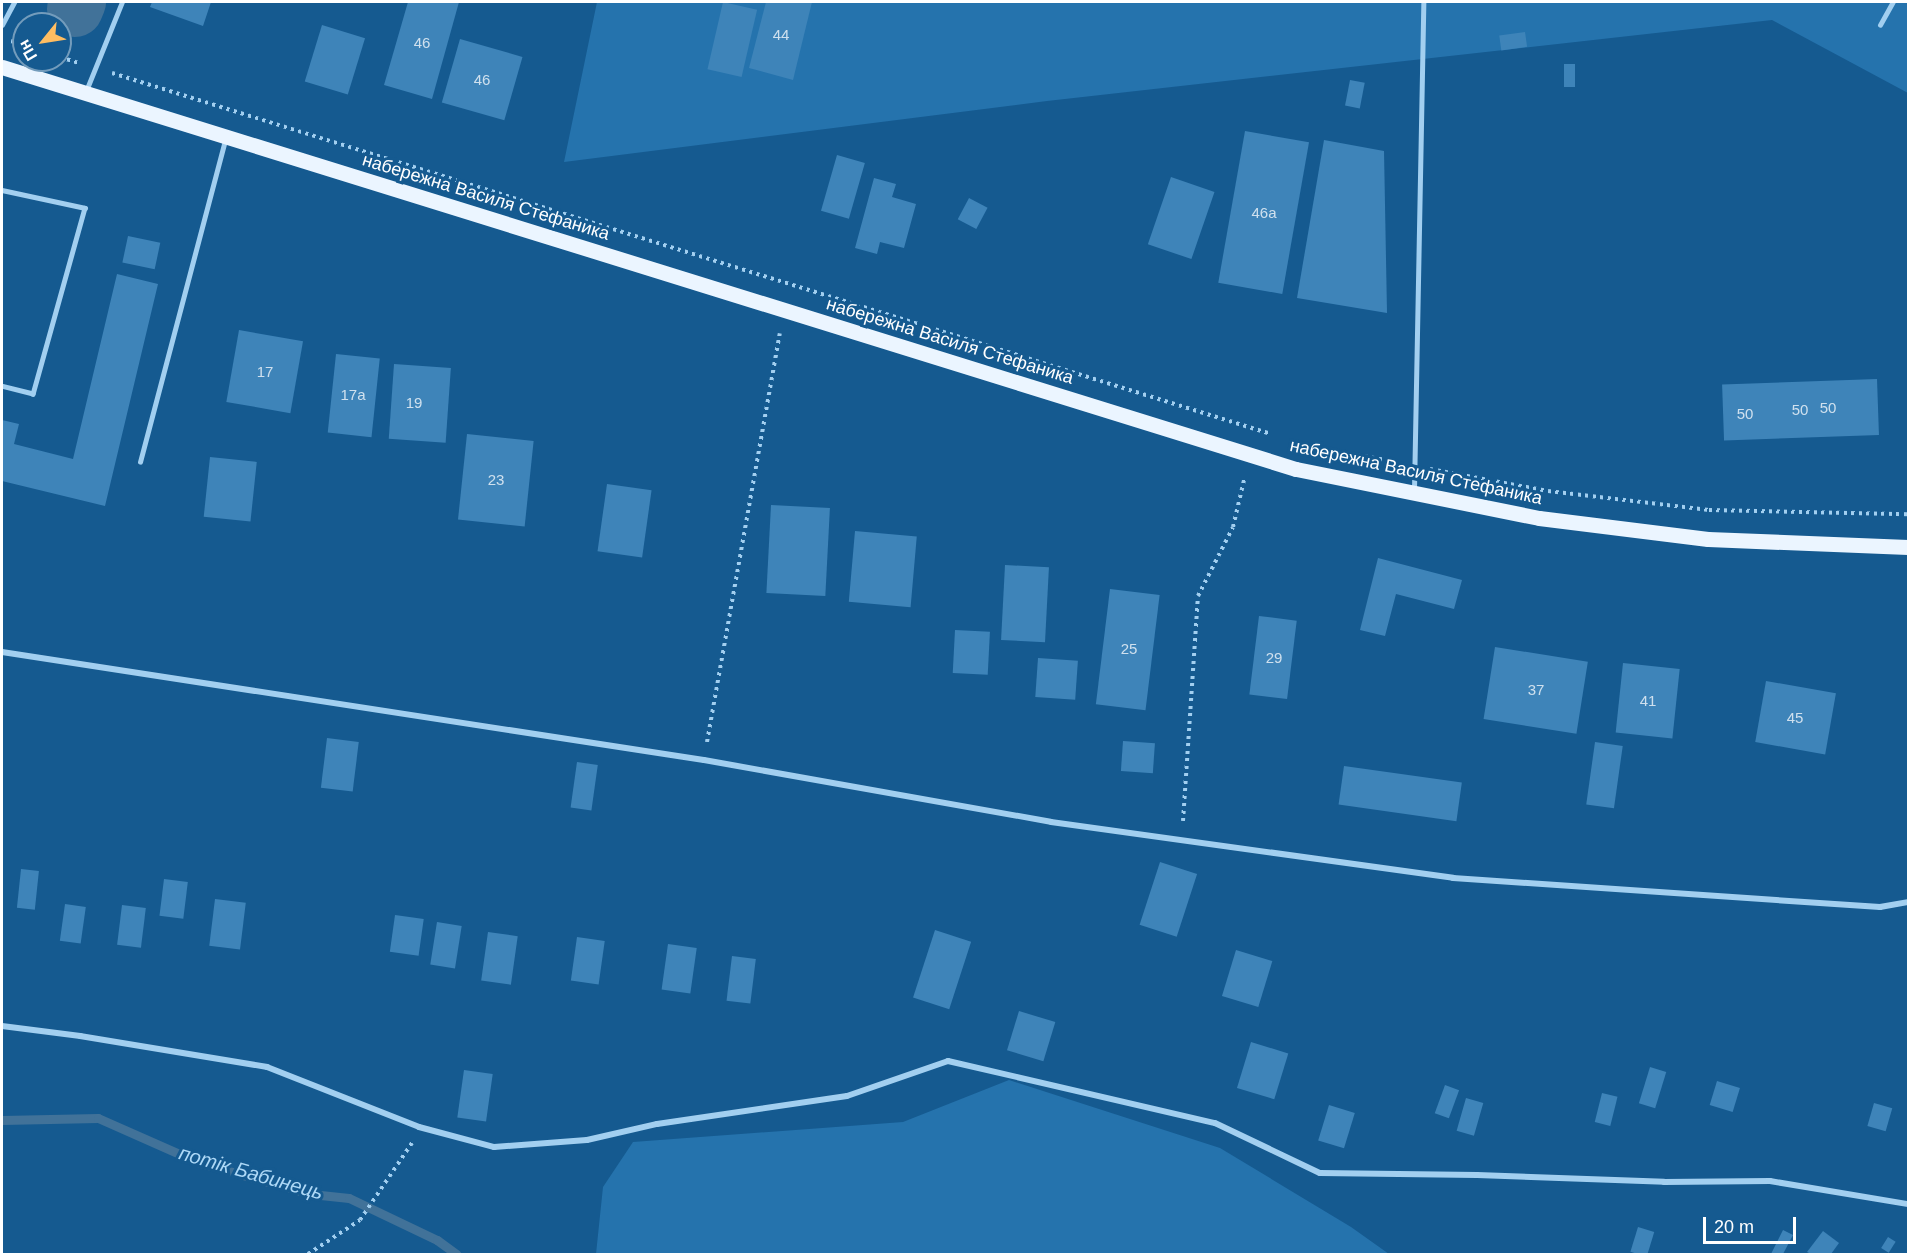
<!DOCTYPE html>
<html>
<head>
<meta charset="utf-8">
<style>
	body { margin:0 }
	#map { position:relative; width:1910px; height:1256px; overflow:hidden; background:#155a90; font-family:Helvetica,sans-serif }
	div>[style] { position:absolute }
	.green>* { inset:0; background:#2573ad }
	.stream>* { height:9px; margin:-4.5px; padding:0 4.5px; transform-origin:4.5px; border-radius:4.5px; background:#417299 }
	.river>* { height:56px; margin:-28px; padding:0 28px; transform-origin:28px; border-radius:28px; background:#417299 }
	.building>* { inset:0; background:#3e84b9; transform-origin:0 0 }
	.path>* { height:4px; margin-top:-2px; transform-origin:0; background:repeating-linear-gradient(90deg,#a2cff0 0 3px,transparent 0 7.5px) }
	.lane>* { height:4.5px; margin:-2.25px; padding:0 2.25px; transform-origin:2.25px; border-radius:2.25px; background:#a2cff0 }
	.street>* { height:6px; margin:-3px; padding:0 3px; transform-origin:3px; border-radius:3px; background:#a2cff0 }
	.primary>* { height:15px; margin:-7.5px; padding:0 7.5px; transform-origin:7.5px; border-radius:7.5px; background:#ebf5ff }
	span { translate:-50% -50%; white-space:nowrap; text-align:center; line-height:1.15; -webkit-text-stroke:6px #155a90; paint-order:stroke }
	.number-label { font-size:15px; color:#cfe0ee }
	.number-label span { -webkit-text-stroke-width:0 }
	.street-label { font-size:18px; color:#fff }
	.water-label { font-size:20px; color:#aed9f7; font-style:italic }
	.frame { position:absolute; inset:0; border:3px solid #fff; pointer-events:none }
	.north { position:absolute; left:12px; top:12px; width:60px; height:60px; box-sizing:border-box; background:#155a90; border:2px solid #739cbc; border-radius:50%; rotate:240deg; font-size:16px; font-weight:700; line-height:24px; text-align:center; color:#fff }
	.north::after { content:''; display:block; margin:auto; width:21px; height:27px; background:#ffbd61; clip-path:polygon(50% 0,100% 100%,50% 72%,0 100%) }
	.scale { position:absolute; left:1703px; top:1217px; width:93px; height:27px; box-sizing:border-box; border:3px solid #fff; border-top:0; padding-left:8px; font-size:18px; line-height:21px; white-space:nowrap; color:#fff; -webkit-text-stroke:4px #155a90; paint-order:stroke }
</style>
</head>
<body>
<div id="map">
	<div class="green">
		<i style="clip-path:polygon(597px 2px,1908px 2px,1908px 93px,1772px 20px,1047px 101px,564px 162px)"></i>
		<i style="clip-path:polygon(1009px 1080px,1220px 1148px,1351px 1227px,1389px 1254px,596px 1254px,603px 1187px,633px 1142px,903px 1122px)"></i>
	</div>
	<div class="stream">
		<i style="left:2px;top:1120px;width:96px;rotate:-1.2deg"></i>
		<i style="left:98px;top:1118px;width:111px;rotate:23.8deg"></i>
		<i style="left:200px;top:1163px;width:115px;rotate:15.6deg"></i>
		<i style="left:311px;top:1194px;width:38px;rotate:6deg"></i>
		<i style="left:349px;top:1198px;width:98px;rotate:25.5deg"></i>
		<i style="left:437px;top:1240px;width:24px;rotate:36deg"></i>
	</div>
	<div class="river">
		<i style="left:75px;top:9px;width:8px;rotate:-67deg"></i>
	</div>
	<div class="building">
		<i style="clip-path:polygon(152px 2px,211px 2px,203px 26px,150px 7px)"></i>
		<i style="clip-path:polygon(408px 2px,459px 2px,432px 99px,384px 85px)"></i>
		<i style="left:723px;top:2px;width:35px;height:69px;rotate:13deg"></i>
		<i style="clip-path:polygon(766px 2px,812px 2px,793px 80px,749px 68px)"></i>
		<i style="left:322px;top:25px;width:45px;height:59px;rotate:17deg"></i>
		<i style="left:1525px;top:32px;width:15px;height:26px;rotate:82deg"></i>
		<i style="left:460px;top:39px;width:65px;height:66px;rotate:16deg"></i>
		<i style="left:1564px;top:64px;width:11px;height:23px"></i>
		<i style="left:1350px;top:80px;width:15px;height:26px;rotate:11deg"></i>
		<i style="left:1245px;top:131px;width:65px;height:154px;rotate:10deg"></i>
		<i style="clip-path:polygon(1324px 140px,1384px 151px,1387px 313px,1297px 298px)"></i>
		<i style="left:837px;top:155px;width:29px;height:58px;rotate:16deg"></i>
		<i style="left:1171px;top:177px;width:46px;height:71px;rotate:19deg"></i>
		<i style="clip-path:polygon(874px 178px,896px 184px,892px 197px,916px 204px,904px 248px,880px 242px,877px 254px,855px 248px)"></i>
		<i style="left:969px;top:198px;width:21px;height:24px;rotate:28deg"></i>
		<i style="left:128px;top:236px;width:33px;height:27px;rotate:12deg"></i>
		<i style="clip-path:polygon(117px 274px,158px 284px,105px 506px,2px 481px,2px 420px,19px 424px,14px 444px,73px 459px)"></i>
		<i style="left:239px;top:330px;width:65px;height:73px;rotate:10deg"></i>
		<i style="left:336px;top:354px;width:44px;height:79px;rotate:6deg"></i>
		<i style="left:394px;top:364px;width:57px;height:75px;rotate:4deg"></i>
		<i style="left:1877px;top:379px;width:56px;height:155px;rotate:88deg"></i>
		<i style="left:467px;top:434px;width:67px;height:86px;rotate:6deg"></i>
		<i style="left:210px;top:457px;width:47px;height:60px;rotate:6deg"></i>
		<i style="left:607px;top:484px;width:45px;height:68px;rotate:8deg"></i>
		<i style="left:771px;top:505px;width:59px;height:88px;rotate:3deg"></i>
		<i style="left:855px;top:531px;width:62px;height:71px;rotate:5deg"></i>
		<i style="clip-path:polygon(1378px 558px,1462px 580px,1454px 609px,1396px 594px,1385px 636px,1360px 630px)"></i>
		<i style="left:1005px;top:565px;width:44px;height:75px;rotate:3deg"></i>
		<i style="left:1110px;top:589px;width:50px;height:116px;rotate:7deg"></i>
		<i style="left:1259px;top:616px;width:38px;height:79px;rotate:7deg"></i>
		<i style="left:955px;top:630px;width:35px;height:43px;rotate:3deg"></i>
		<i style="left:1495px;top:647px;width:94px;height:73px;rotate:9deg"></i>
		<i style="left:1038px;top:658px;width:40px;height:39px;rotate:4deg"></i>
		<i style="left:1623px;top:663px;width:57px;height:70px;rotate:6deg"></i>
		<i style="left:1766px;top:681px;width:71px;height:62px;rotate:10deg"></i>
		<i style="left:327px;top:738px;width:32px;height:50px;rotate:7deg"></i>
		<i style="left:1123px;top:741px;width:32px;height:30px;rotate:4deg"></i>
		<i style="left:1595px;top:742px;width:28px;height:63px;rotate:8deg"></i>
		<i style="left:577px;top:762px;width:21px;height:46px;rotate:8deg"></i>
		<i style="left:1344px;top:766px;width:119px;height:39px;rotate:8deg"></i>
		<i style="left:1160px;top:862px;width:39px;height:66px;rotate:18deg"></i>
		<i style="left:21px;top:869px;width:18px;height:39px;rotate:6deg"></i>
		<i style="left:164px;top:879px;width:24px;height:37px;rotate:7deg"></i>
		<i style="left:215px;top:899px;width:31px;height:47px;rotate:7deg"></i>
		<i style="left:65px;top:904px;width:21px;height:37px;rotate:8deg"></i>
		<i style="left:122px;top:905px;width:24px;height:40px;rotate:7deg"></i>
		<i style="left:395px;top:915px;width:29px;height:37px;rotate:8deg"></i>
		<i style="left:437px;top:922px;width:25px;height:43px;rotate:9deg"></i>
		<i style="left:935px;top:930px;width:38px;height:71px;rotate:18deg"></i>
		<i style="left:488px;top:932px;width:30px;height:49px;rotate:8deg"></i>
		<i style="left:577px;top:937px;width:28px;height:44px;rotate:8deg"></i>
		<i style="left:668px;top:944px;width:29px;height:46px;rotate:8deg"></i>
		<i style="left:1236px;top:950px;width:38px;height:48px;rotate:17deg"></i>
		<i style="left:732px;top:956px;width:24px;height:45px;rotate:7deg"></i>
		<i style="left:1019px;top:1011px;width:38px;height:41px;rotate:17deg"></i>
		<i style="left:1251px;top:1042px;width:39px;height:48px;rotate:17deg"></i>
		<i style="left:1650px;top:1067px;width:17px;height:38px;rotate:17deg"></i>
		<i style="left:464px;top:1070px;width:29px;height:48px;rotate:8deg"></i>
		<i style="left:1717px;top:1081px;width:24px;height:25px;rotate:17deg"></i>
		<i style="left:1445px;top:1085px;width:15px;height:30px;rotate:20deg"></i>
		<i style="left:1602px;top:1093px;width:16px;height:30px;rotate:14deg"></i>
		<i style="left:1466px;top:1098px;width:18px;height:34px;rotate:16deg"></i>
		<i style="left:1874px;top:1103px;width:19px;height:24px;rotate:16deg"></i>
		<i style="left:1329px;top:1105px;width:27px;height:37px;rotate:17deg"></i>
		<i style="left:1638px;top:1227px;width:17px;height:26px;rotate:17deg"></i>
		<i style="clip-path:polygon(1783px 1230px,1793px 1235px,1783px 1254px,1771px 1254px)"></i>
		<i style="clip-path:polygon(1823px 1231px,1839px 1243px,1831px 1254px,1811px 1254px,1807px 1252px)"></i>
		<i style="left:1888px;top:1237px;width:9px;height:13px;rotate:32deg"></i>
	</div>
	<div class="path">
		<i style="left:11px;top:41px;width:14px;rotate:17deg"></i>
		<i style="left:60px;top:57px;width:20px;rotate:18deg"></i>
		<i style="left:112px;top:73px;width:1214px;rotate:17.3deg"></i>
		<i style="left:1357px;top:455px;width:41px;rotate:9.9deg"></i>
		<i style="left:1430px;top:469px;width:120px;rotate:10.6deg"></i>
		<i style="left:1548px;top:491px;width:162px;rotate:6.7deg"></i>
		<i style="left:1709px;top:510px;width:199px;rotate:1.2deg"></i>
		<i style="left:707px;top:742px;width:415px;rotate:-79.9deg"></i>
		<i style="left:1183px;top:821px;width:225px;rotate:-86.2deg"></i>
		<i style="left:1198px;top:596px;width:77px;rotate:-63.1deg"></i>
		<i style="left:1233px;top:527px;width:52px;rotate:-76.8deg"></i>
		<i style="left:308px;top:1254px;width:62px;rotate:-33.2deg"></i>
		<i style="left:360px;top:1220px;width:93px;rotate:-56deg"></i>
	</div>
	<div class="lane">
		<i style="left:2px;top:25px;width:26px;rotate:-62deg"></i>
		<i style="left:1880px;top:25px;width:26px;rotate:-61deg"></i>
		<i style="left:86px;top:91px;width:96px;rotate:-68deg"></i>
		<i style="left:2px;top:190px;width:85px;rotate:12.2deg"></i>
		<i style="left:85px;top:208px;width:193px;rotate:105.6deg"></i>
		<i style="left:33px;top:394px;width:32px;rotate:-166deg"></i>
		<i style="left:140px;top:462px;width:333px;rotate:-75.2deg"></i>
		<i style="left:1414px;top:490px;width:488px;rotate:-88.9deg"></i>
	</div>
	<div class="street">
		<i style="left:2px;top:652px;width:710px;rotate:8.75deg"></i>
		<i style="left:704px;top:760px;width:352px;rotate:10.1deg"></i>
		<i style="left:1051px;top:822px;width:406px;rotate:7.9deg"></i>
		<i style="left:1453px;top:878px;width:428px;rotate:3.9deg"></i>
		<i style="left:1880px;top:907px;width:28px;rotate:-10deg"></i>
		<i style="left:2px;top:1026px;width:79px;rotate:7.3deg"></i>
		<i style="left:80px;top:1036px;width:190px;rotate:9.4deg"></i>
		<i style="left:267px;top:1067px;width:163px;rotate:21.5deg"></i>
		<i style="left:419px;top:1127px;width:78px;rotate:14.9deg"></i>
		<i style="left:494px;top:1147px;width:93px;rotate:-4.3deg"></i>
		<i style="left:587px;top:1140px;width:72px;rotate:-12.9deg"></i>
		<i style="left:657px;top:1124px;width:192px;rotate:-8.4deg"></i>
		<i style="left:847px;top:1096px;width:107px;rotate:-19.1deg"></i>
		<i style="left:948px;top:1061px;width:274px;rotate:13.1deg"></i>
		<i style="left:1215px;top:1123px;width:116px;rotate:25.5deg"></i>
		<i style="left:1320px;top:1173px;width:157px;rotate:0.7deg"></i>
		<i style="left:1477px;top:1175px;width:187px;rotate:2.1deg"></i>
		<i style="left:1664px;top:1182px;width:106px;rotate:-0.5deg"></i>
		<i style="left:1770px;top:1181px;width:140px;rotate:9.5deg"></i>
	</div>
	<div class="primary">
		<i style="left:2px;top:67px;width:1355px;rotate:17.26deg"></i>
		<i style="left:1296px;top:469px;width:248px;rotate:11.4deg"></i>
		<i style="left:1539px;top:518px;width:170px;rotate:7.1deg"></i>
		<i style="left:1708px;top:539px;width:200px;rotate:2.3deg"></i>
	</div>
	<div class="number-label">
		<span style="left:781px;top:35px">44</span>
		<span style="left:422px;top:43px">46</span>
		<span style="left:482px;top:80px">46</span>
		<span style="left:1264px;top:213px">46а</span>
		<span style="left:265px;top:372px">17</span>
		<span style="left:353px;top:395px">17а</span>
		<span style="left:414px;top:403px">19</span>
		<span style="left:1828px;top:408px">50</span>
		<span style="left:1800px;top:410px">50</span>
		<span style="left:1745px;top:414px">50</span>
		<span style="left:496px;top:480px">23</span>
		<span style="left:1129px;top:649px">25</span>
		<span style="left:1274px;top:658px">29</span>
		<span style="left:1536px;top:690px">37</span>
		<span style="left:1648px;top:701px">41</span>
		<span style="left:1795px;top:718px">45</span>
	</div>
	<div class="street-label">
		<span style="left:486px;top:197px;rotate:17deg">набережна Василя Стефаника</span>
		<span style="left:950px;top:341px;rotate:17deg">набережна Василя Стефаника</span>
		<span style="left:1416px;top:472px;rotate:12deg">набережна Василя Стефаника</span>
	</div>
	<div class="water-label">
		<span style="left:251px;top:1173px;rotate:16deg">потік Бабинець</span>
	</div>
	<div class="frame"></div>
	<div class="north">Пн</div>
	<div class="scale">20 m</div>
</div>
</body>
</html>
